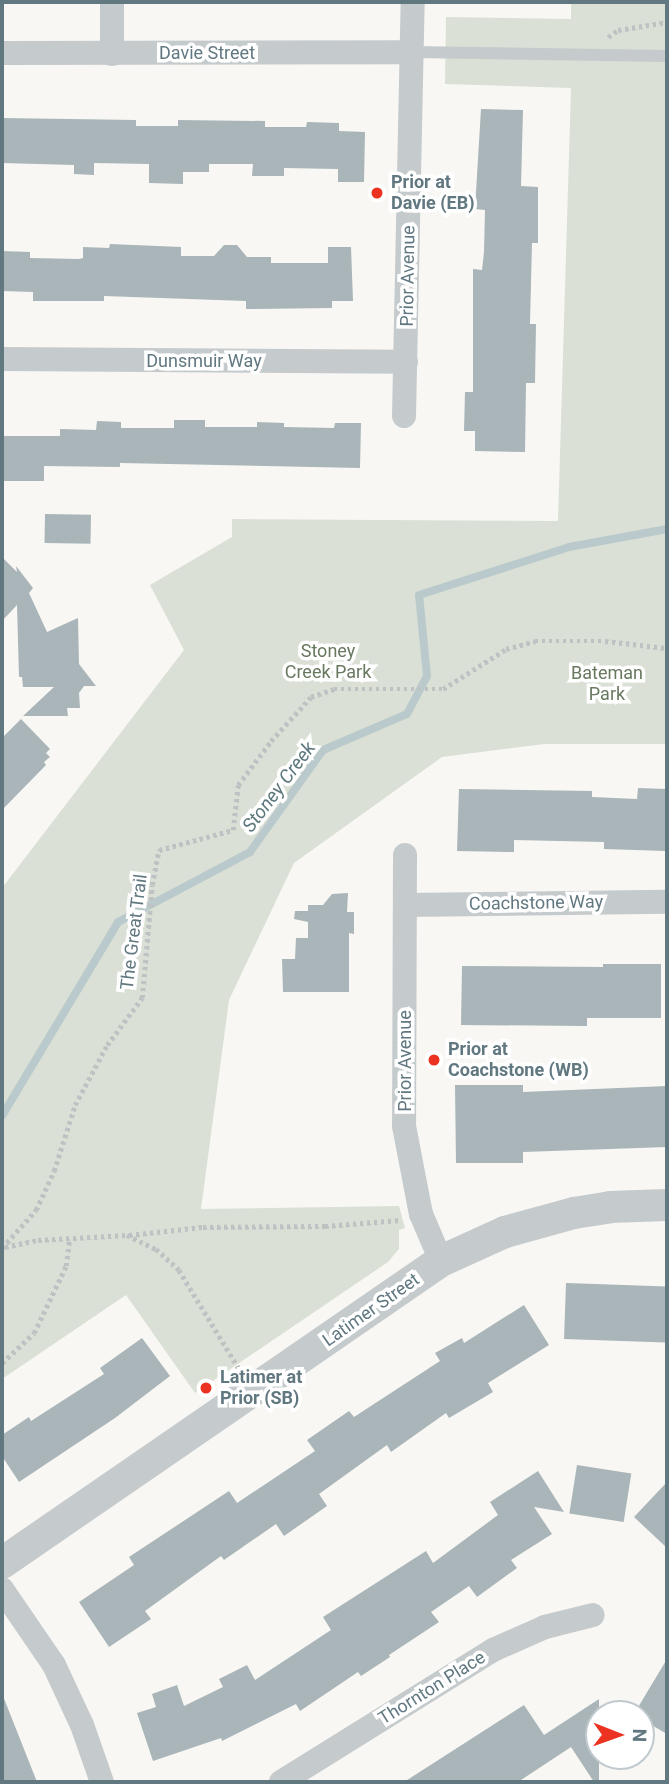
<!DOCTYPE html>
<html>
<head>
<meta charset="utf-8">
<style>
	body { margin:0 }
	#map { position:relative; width:669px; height:1784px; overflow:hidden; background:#f8f7f4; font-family:Roboto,sans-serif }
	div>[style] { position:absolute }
	.green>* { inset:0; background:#dae0d5 }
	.stream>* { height:8px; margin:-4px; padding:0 4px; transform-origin:4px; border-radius:4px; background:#bacacc }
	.building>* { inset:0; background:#a9b5b8; transform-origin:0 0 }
	.path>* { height:4.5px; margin-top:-2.25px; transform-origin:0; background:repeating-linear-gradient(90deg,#bec2c3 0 3.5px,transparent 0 7px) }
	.service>* { height:12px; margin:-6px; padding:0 6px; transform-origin:6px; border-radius:6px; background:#c5cacc }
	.minor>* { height:24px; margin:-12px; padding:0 12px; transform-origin:12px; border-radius:12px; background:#c5cacc }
	.tertiary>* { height:32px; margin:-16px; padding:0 16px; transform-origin:16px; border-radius:16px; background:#c5cacc }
	.dots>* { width:19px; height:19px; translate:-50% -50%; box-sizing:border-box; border:4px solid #fff; border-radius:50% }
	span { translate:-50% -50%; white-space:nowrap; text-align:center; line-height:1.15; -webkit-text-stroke:7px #fff; paint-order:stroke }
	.street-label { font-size:18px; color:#617881 }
	.poi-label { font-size:18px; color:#617881; font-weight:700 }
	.left { translate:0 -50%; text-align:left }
	.park-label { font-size:18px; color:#687960 }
	.water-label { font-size:19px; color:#5c787c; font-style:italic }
	.frame { position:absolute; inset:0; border:4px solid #617881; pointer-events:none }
	.north { position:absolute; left:585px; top:1700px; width:70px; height:70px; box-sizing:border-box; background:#fff; border:2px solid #c0c9cd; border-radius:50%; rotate:91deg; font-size:19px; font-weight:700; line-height:28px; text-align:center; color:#617881 }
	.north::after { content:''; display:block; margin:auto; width:24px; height:32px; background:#ec3220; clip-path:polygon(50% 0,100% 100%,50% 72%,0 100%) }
</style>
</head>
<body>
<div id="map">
	<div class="green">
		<i style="clip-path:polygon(571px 2px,667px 2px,667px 744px,544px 744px,442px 757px,294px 863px,229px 1000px,201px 1209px,399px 1206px,405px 1228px,399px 1230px,399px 1249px,388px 1262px,195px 1393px,126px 1295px,2px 1379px,2px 888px,184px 650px,150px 585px,232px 537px,232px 519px,558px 521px,571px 88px,445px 84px,446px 17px,571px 19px)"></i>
	</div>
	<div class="stream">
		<i style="left:2px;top:1116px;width:226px;rotate:-59.1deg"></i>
		<i style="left:118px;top:922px;width:149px;rotate:-27.9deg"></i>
		<i style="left:250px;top:852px;width:125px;rotate:-54.4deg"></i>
		<i style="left:323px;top:750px;width:91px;rotate:-23.2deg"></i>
		<i style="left:407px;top:714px;width:43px;rotate:-62.2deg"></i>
		<i style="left:427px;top:676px;width:81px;rotate:-95.6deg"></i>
		<i style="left:419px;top:595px;width:157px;rotate:-17.7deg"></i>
		<i style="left:569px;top:547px;width:100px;rotate:-10.4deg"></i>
	</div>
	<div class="building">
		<i style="clip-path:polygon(481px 109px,523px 110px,521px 186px,538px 187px,538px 243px,532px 243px,530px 324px,536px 324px,535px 383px,526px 383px,525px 452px,475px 451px,475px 431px,464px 431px,465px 392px,473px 392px,473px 269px,482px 270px,484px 252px,485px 210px,475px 209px)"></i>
		<i style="clip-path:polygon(2px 118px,136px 120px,136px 126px,178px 126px,178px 120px,265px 121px,265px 127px,306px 127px,307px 122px,339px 123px,339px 131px,365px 132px,364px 182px,338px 182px,338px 169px,284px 168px,284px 176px,252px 176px,253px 164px,209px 164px,209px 172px,183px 172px,183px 184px,149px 183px,149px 164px,94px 163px,94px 175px,74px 174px,74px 165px,2px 163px)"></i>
		<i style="clip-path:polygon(110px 244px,181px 247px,181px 256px,214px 256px,224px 245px,237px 245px,247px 257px,271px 257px,271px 263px,328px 263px,328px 247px,351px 247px,353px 301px,332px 301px,332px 308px,246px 309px,246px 301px,104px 296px,104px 301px,33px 301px,33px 292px,2px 291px,2px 251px,30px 252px,30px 258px,79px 259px,83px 258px,83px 247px,109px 248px)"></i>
		<i style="clip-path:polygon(174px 420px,205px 420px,205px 427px,257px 427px,257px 422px,284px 423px,284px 427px,334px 428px,335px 423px,361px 423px,360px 468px,120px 463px,120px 467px,44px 466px,44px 481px,2px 481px,2px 436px,60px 436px,60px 429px,96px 430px,97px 421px,121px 422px,121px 428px,174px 428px)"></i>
		<i style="left:45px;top:514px;width:46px;height:29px;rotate:1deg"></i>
		<i style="clip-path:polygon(2px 557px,17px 572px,16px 566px,33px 588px,29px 593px,47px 632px,78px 618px,79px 664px,96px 686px,84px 686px,79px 693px,80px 708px,67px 708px,68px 716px,23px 716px,54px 687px,23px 687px,22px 677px,19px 677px,17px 605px,2px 621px)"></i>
		<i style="clip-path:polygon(21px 719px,50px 749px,46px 753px,50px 757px,44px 762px,46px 765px,2px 810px,2px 738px)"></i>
		<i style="clip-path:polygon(638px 788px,667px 789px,665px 851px,604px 849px,604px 842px,514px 840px,514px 852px,457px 851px,459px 789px,592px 791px,592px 797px,637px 799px)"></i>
		<i style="clip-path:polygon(348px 893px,347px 912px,354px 912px,354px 934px,349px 933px,349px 992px,283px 992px,282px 959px,295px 959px,296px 938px,308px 938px,308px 922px,294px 919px,295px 911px,308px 911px,308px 905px,323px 905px,332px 894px)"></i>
		<i style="clip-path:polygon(603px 964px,661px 964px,661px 1018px,587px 1018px,587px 1026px,461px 1025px,462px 966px,603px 967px)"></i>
		<i style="clip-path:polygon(455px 1085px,523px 1085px,523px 1092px,667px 1086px,667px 1147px,523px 1152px,523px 1163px,456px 1163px)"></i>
		<i style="left:566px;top:1283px;width:101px;height:56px;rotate:2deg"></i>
		<i style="clip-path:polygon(524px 1305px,549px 1345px,488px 1383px,493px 1392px,449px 1418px,446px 1413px,391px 1452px,387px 1445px,319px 1494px,327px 1506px,284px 1536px,276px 1524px,224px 1560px,221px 1556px,145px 1611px,151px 1619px,109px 1647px,79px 1602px,134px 1565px,129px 1557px,229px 1491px,237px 1503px,315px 1451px,307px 1440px,349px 1411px,354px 1417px,440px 1361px,435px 1353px,462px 1338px,464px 1343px)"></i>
		<i style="clip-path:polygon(142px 1338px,170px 1376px,115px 1418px,19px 1482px,2px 1456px,2px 1435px,29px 1417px,31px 1421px,104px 1374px,100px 1368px)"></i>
		<i style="left:577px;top:1465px;width:55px;height:49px;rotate:9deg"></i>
		<i style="clip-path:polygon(538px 1471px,564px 1512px,534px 1507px,552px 1534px,511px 1560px,517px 1568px,477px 1597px,469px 1586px,431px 1612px,439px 1622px,389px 1655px,390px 1657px,361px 1676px,358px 1672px,300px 1711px,296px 1704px,222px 1741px,221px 1738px,153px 1761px,137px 1713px,156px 1707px,152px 1694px,177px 1685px,184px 1706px,223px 1687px,219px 1679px,247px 1665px,255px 1680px,331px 1630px,323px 1617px,426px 1551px,433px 1563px,498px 1515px,490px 1502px)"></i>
		<i style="clip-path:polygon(667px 1482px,667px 1548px,634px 1517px)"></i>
		<i style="clip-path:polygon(667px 1659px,667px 1734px,641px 1719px,641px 1714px,634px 1714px)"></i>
		<i style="clip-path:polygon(2px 1696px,3px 1696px,37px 1782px,2px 1782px)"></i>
		<i style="clip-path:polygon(599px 1699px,599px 1782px,594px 1782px,571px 1747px,518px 1782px,404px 1782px,524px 1705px,544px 1735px)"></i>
	</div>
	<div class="path">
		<i style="left:608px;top:37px;width:12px;rotate:-35deg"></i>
		<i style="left:618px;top:30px;width:50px;rotate:-9.3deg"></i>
		<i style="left:129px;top:1235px;width:74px;rotate:-6.2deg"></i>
		<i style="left:203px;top:1227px;width:122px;rotate:-0.5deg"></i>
		<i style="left:325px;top:1226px;width:75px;rotate:-4.6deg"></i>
		<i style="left:5px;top:1247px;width:34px;rotate:-12deg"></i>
		<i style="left:38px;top:1240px;width:89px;rotate:-3.2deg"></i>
		<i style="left:127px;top:1235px;width:32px;rotate:26deg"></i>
		<i style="left:156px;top:1249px;width:31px;rotate:42deg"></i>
		<i style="left:179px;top:1270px;width:114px;rotate:58.7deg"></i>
		<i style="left:2px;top:1248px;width:51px;rotate:-48.2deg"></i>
		<i style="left:36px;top:1210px;width:43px;rotate:-65.2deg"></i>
		<i style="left:54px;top:1171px;width:69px;rotate:-72.3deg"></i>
		<i style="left:75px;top:1105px;width:68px;rotate:-61.9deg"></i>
		<i style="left:107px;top:1045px;width:59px;rotate:-53.3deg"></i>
		<i style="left:142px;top:998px;width:113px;rotate:-84.9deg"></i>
		<i style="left:152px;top:885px;width:36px;rotate:-79deg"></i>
		<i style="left:159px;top:850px;width:77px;rotate:-15.1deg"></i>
		<i style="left:233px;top:830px;width:45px;rotate:-83.7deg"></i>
		<i style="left:238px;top:785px;width:55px;rotate:-53.1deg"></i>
		<i style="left:271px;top:741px;width:59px;rotate:-47.7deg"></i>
		<i style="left:311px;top:697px;width:24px;rotate:-19deg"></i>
		<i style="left:334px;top:689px;width:109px"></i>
		<i style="left:443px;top:689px;width:75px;rotate:-32.4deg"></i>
		<i style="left:506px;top:649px;width:30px;rotate:-15deg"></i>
		<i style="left:535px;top:641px;width:70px"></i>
		<i style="left:605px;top:641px;width:62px;rotate:6.4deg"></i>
		<i style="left:2px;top:1363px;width:44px;rotate:-43.2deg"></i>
		<i style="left:34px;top:1333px;width:74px;rotate:-64.5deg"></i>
		<i style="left:66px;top:1266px;width:26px;rotate:-83deg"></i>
	</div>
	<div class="service">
		<i style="left:412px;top:52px;width:255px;rotate:0.9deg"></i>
	</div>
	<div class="minor">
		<i style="left:2px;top:53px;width:410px;rotate:-0.1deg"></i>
		<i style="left:112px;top:54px;width:52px;rotate:-90deg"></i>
		<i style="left:2px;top:359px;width:404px;rotate:0.4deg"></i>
		<i style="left:404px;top:416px;width:414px;rotate:-88.8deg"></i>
		<i style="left:405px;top:855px;width:271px;rotate:90.2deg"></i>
		<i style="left:404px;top:1126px;width:90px;rotate:79.1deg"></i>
		<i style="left:421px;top:1214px;width:51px;rotate:66.9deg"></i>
		<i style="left:405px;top:905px;width:262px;rotate:-0.7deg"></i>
		<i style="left:2px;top:1589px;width:92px;rotate:55.6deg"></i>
		<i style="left:54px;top:1665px;width:66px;rotate:65deg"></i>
		<i style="left:82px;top:1725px;width:60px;rotate:70.7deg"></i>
		<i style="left:281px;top:1782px;width:250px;rotate:-31.9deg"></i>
		<i style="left:493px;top:1650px;width:57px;rotate:-23.9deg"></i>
		<i style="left:545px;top:1627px;width:49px;rotate:-14deg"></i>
	</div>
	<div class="tertiary">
		<i style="left:2px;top:1563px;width:533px;rotate:-34.53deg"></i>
		<i style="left:441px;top:1261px;width:70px;rotate:-24.4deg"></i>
		<i style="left:505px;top:1232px;width:72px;rotate:-15.4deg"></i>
		<i style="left:574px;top:1213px;width:36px;rotate:-9deg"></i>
		<i style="left:610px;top:1207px;width:57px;rotate:-2deg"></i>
	</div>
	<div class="dots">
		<i style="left:377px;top:193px;background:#ec3220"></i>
		<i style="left:434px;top:1060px;background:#ec3220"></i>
		<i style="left:206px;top:1388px;background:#ec3220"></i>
	</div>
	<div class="street-label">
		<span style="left:207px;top:53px">Davie Street</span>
		<span style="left:408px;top:276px;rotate:-89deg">Prior Avenue</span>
		<span style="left:204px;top:361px">Dunsmuir Way</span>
		<span style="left:536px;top:903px;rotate:-1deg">Coachstone Way</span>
		<span style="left:134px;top:932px;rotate:-83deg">The Great Trail</span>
		<span style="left:405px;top:1061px;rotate:-90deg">Prior Avenue</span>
		<span style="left:371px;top:1310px;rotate:-35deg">Latimer Street</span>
		<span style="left:432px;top:1688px;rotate:-32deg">Thornton Place</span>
	</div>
	<div class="poi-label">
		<span class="left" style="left:391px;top:193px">Prior at<br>Davie (EB)</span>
		<span class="left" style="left:448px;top:1060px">Prior at<br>Coachstone (WB)</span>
		<span class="left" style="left:220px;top:1388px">Latimer at<br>Prior (SB)</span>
	</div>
	<div class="park-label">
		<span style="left:328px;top:662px">Stoney<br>Creek Park</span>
		<span style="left:607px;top:684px">Bateman<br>Park</span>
	</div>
	<div class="water-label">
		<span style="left:279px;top:787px;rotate:-53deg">Stoney Creek</span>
	</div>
	<div class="frame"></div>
	<div class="north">N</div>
</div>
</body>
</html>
